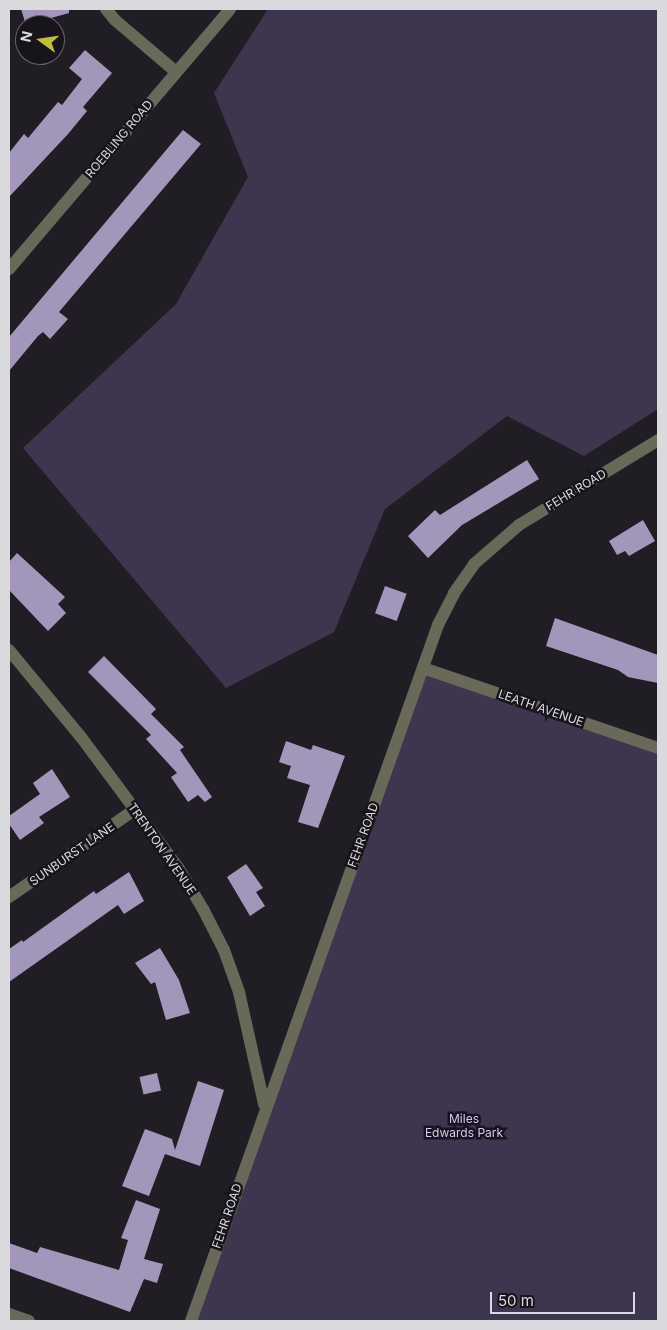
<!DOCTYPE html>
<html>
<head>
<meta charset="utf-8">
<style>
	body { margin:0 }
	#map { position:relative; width:667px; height:1330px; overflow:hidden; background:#201e24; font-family:Inter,sans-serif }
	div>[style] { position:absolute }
	.green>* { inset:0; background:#3e364f }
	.building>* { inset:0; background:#a297bb; transform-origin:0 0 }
	.minor>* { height:12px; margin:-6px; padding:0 6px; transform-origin:6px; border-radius:6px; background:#696959 }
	span { translate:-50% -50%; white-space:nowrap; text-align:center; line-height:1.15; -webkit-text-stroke:5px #17151b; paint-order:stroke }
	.street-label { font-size:12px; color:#dad9de }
	.park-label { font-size:12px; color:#d6c7f7 }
	.frame { position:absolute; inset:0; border:10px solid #dad9de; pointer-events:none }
	.north { position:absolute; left:15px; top:15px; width:50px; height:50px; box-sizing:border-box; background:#17151b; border:1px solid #656369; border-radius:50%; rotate:284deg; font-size:14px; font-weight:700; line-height:20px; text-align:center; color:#dad9de }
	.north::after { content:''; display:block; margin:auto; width:18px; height:22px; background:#c1bd40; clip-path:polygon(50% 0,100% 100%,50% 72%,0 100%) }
	.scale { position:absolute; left:490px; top:1292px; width:145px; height:22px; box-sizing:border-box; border:2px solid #dad9de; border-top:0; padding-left:6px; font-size:15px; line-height:18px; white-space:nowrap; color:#dad9de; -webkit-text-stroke:4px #17151b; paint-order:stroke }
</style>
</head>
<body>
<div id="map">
	<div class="green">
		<i style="clip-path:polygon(268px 9px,658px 9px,658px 409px,584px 456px,507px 416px,385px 509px,334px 632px,226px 688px,23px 448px,176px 304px,248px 177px,214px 93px)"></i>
		<i style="clip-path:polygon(423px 668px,658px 748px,658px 1321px,191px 1321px)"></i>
	</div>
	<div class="building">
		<i style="clip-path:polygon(21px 9px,69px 9px,69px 13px,26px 25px)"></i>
		<i style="clip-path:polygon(85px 50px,112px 73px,83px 107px,87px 111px,68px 134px,9px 197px,9px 153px,24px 134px,28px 138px,58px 102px,62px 105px,82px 79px,69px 68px)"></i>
		<i style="clip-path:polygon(183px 130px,201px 144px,59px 312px,68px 319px,50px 339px,43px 332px,38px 336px,9px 371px,9px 337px)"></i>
		<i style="clip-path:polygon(527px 460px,539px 479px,462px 525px,428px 558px,408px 536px,435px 510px,440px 515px)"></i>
		<i style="clip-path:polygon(643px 520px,655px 541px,629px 556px,625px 551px,617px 555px,609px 541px)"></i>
		<i style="clip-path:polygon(17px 553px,65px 597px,58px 604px,66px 613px,48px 631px,9px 590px,9px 562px)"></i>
		<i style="left:385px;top:586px;width:23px;height:29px;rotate:20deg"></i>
		<i style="clip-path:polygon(555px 618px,658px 655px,658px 683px,628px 677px,618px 670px,546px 646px)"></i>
		<i style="clip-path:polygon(104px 656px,156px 709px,151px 714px,184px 747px,180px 750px,212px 797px,205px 802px,198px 795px,188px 802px,171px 777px,177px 773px,146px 739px,151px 735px,88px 672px)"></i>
		<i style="clip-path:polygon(286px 741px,311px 750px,313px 745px,345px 756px,318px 828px,298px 822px,310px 785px,287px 778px,291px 766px,279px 762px)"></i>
		<i style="clip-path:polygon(52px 769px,70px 797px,39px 817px,44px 823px,20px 840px,9px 824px,9px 816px,40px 794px,33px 783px)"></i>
		<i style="clip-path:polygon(246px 864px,263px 888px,256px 892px,265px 906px,250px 916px,227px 877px)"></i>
		<i style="clip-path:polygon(129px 872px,144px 901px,124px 914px,118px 905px,9px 982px,9px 949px,22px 940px,23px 942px,94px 891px,96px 894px)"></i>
		<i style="clip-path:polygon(160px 948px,179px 980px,190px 1013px,166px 1020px,155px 982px,151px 984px,135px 963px)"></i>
		<i style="left:157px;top:1073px;width:18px;height:18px;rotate:77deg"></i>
		<i style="clip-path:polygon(198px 1081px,224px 1090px,200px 1166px,165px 1154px,149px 1196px,122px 1186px,145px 1129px,172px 1139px,175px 1150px)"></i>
		<i style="clip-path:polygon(136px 1200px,160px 1209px,144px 1259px,163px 1264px,157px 1283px,144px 1279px,130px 1312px,9px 1268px,9px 1243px,37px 1253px,40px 1247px,119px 1270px,128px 1240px,121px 1238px)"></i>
	</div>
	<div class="minor">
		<i style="left:106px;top:9px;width:14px;rotate:51deg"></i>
		<i style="left:115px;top:20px;width:80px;rotate:40.4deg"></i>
		<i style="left:9px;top:269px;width:341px;rotate:-49.6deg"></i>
		<i style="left:9px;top:650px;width:113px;rotate:50.4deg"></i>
		<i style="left:81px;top:737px;width:164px;rotate:53.4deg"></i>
		<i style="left:179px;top:869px;width:47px;rotate:59deg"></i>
		<i style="left:203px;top:909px;width:46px;rotate:62.9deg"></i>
		<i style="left:224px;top:950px;width:45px;rotate:70.3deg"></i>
		<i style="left:239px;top:992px;width:115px;rotate:77.4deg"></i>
		<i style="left:423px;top:668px;width:248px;rotate:18.8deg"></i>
		<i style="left:9px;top:897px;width:152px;rotate:-34.8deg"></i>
		<i style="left:9px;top:1314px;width:21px;rotate:19deg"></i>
		<i style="left:191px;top:1321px;width:739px;rotate:-70.46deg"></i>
		<i style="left:438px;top:625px;width:36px;rotate:-63deg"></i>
		<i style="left:454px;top:593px;width:35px;rotate:-55deg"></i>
		<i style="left:474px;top:564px;width:60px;rotate:-40.9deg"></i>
		<i style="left:519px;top:525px;width:163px;rotate:-31.4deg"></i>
	</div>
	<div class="street-label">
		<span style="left:119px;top:139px;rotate:-50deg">ROEBLING ROAD</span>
		<span style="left:576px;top:490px;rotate:-31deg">FEHR ROAD</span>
		<span style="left:541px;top:708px;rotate:19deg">LEATH AVENUE</span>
		<span style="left:363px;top:835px;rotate:-70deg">FEHR ROAD</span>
		<span style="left:162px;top:849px;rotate:55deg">TRENTON AVENUE</span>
		<span style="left:72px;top:854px;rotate:-35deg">SUNBURST LANE</span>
		<span style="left:227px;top:1216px;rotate:-71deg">FEHR ROAD</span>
	</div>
	<div class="park-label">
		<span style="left:464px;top:1126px">Miles<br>Edwards Park</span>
	</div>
	<div class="frame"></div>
	<div class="north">N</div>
	<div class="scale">50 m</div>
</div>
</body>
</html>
